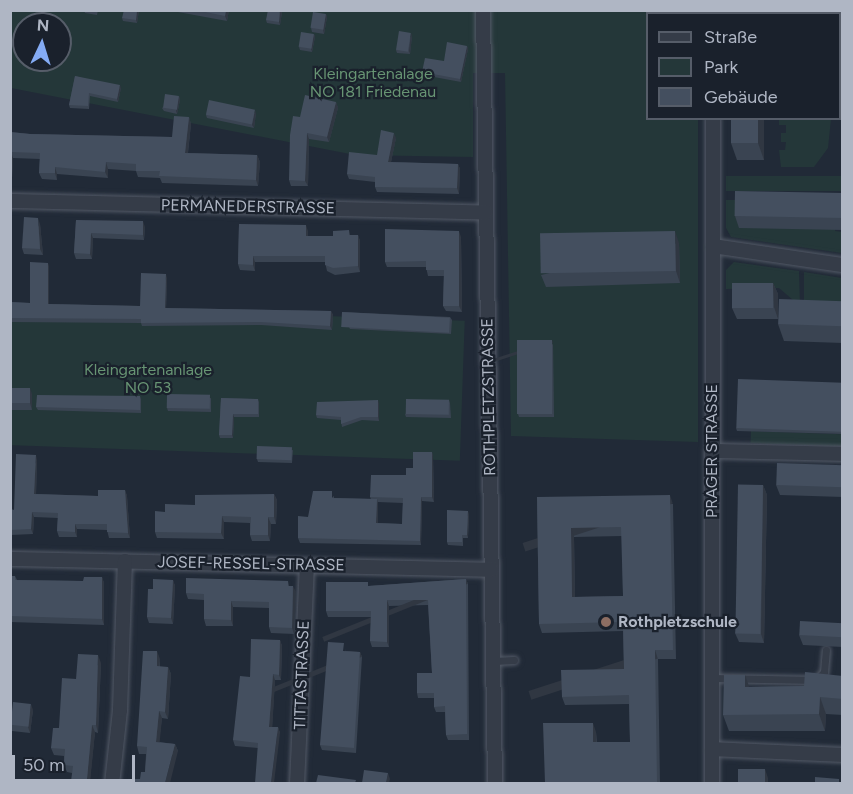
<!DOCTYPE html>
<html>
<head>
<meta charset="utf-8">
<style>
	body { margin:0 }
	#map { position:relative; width:853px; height:794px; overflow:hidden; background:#212a37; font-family:Figtree,sans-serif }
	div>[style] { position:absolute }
	.green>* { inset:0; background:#243739; transform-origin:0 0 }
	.roads { filter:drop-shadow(0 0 2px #525966) drop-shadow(0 0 2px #525966) }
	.service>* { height:7px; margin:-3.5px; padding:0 3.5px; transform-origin:3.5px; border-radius:3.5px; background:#353c48 }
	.minor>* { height:14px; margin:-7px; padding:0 7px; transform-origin:7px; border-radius:7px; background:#353c48 }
	.wall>* { inset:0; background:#3a4452 }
	.shaded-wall>* { inset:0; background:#303742; transform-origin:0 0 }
	.building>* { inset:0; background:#444f5f; transform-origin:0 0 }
	.dots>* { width:16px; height:16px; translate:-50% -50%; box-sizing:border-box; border:3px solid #1a212c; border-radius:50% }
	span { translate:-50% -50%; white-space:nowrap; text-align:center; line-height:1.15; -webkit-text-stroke:4.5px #1a212c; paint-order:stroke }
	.park-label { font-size:16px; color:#679473 }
	.street-label { font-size:16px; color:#afb6c4 }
	.poi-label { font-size:16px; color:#afb6c4; font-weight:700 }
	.left { translate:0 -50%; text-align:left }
	.frame { position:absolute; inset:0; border:12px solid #afb6c4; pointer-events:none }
	.legend { position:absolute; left:646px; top:12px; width:195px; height:108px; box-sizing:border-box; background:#1a212c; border:2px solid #565d69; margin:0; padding:8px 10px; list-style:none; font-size:18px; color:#afb6c4 }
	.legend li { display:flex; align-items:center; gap:12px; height:30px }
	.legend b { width:30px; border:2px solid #565d69 }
	.north { position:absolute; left:12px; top:12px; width:60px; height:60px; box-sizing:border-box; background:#1a212c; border:2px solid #565d69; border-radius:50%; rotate:4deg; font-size:16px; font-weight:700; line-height:24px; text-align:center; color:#afb6c4 }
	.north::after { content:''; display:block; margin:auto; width:21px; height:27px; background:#84abf4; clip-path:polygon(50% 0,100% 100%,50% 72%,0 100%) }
	.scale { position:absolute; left:12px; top:755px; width:123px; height:27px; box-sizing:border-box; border:3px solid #afb6c4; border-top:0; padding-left:8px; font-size:18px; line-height:21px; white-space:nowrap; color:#afb6c4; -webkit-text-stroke:4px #1a212c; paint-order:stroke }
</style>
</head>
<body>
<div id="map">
	<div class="green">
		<i style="clip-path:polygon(evenodd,10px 11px,698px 11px,648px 14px,648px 118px,698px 119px,698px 442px,511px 436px,505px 73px,473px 73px,473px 157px,355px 155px,11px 88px,10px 11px,24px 24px,60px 24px,60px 60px,24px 60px,24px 24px)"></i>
		<i style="clip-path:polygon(779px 119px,831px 119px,828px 148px,814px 167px,781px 167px,779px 150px,785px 150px,786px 142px,781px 142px,781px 133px,786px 133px,786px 125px,779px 125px)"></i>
		<i style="left:842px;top:176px;width:15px;height:116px;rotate:90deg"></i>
		<i style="clip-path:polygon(726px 200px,739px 200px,835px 228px,835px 231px,842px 232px,842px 253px,731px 237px,726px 228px)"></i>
		<i style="clip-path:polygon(734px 262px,799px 271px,800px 306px,779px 288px,726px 289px,726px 270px)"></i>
		<i style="clip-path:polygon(804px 272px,842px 278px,842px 308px,804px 307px)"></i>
		<i style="left:11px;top:305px;width:454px;height:140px;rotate:2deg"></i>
		<i style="left:751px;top:431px;width:91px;height:12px;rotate:2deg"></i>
	</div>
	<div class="roads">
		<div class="service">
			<i style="left:840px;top:16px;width:2px"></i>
			<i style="left:493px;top:661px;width:21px;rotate:-3deg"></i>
			<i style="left:712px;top:678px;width:104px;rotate:1.1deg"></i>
			<i style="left:816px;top:680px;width:11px;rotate:-45deg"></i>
			<i style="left:824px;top:672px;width:22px;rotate:-85deg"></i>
		</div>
		<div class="minor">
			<i style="left:483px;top:10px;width:774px;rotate:89.11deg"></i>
			<i style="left:713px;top:10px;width:4px;rotate:90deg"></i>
			<i style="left:10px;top:201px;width:476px;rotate:1.4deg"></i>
			<i style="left:713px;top:246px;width:130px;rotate:8.4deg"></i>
			<i style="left:712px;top:451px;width:130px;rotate:1.3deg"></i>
			<i style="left:10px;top:559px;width:482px;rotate:1.3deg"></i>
			<i style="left:712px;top:749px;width:130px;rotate:2.6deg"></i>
			<i style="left:112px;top:784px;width:74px;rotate:-83.8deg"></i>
			<i style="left:120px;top:710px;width:149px;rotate:-88.1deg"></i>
			<i style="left:297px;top:784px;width:218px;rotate:-87.4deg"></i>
			<i style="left:712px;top:784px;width:666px;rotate:-89.91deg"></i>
		</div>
	</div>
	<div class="wall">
		<i style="clip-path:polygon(84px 10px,98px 10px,97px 15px,85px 13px)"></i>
		<i style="clip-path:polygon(139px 10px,137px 23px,123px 21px,122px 18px)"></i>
		<i style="clip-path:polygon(167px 10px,229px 10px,227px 21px)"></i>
		<i style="clip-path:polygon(282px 12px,280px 25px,267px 23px,266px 20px)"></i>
		<i style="clip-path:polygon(326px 14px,327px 17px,324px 34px,312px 32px,311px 28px)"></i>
		<i style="clip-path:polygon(314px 34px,315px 37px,312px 52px,300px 50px,299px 47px)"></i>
		<i style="clip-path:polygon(412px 36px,410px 54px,397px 53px,396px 50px)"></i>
		<i style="clip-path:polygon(467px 46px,468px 49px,461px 82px,423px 75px,422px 72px,444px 61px)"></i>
		<i style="clip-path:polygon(75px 76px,121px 88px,118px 102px,90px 96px,89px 109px,70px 108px,69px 105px)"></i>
		<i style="clip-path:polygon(179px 96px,180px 100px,177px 114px,164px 111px,162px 108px)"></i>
		<i style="clip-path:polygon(336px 102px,338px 108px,329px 142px,309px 139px,308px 186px,291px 186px,289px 180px,300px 117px)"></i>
		<i style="clip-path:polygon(256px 113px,254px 128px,207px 118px,206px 115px)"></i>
		<i style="clip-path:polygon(189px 117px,191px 124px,188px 153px,257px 155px,260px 162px,258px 186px,162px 183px,160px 178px,138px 177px,136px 171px,108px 169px,108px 178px,57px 174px,57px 180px,42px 179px,39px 173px,40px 159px,13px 158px,12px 178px,10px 178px,10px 132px,30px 134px,172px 137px)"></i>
		<i style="clip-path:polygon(731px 118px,764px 118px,764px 160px,737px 160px,731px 143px)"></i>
		<i style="clip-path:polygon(396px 138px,391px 162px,458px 164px,460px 169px,459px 194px,377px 192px,375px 187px,375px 182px,349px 179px,347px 174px,377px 155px)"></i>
		<i style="clip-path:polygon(843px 193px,843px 230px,739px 228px,735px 216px)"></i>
		<i style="clip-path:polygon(76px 220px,145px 227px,144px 240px,93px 238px,92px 259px,76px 259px,74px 253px)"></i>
		<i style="clip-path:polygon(40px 224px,43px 255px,24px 254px,22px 248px)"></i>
		<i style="clip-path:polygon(239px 224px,308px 231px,308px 236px,333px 236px,349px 230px,350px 235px,358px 235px,360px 241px,360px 272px,335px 275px,327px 271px,325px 262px,255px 262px,255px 271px,240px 270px,238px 264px)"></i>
		<i style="clip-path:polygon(461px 237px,462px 312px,446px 311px,443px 306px,444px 276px,428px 276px,426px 267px,387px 267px,385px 262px)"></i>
		<i style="clip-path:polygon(679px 243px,680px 283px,546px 287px,541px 275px)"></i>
		<i style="clip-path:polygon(49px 266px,49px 304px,140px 306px,167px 278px,166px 308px,331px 311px,333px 315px,332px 330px,261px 325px,142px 326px,141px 323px,10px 322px,10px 302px,30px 303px)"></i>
		<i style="clip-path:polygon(773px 283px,778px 294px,778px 319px,737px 319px,732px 308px)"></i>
		<i style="clip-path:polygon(843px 301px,843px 343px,784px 341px,778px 324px)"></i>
		<i style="clip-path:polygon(342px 312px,450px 317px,452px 320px,451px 334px,350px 329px)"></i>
		<i style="clip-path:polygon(553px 343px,554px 417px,519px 417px,518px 414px)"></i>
		<i style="clip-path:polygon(843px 382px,843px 434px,737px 431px,736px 428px)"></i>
		<i style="clip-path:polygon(10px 388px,32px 394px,32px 410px,10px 410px)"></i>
		<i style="clip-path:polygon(140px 396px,141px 399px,141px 413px,38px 410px,36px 407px)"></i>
		<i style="clip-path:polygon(211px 398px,211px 412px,168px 411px,167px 408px)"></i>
		<i style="clip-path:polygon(221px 398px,258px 399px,259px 402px,259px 417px,234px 417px,233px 438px,220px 438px,219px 435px)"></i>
		<i style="clip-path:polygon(449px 400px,450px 403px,451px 418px,406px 417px,405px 414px)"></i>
		<i style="clip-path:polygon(379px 403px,379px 421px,362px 420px,342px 427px,341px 420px,317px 418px,316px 415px)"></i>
		<i style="clip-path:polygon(293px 450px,292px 463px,258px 462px,257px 459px)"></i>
		<i style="clip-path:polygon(evenodd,432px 452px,433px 457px,434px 502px,422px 501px,421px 545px,300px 543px,298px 538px,308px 517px,334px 496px,334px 498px,371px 499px,370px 497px,406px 475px,413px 468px,432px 452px,378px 502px,403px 503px,402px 524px,378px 523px,378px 502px)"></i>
		<i style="clip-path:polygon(37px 460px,36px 494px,98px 496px,125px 490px,127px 496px,130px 538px,109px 538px,107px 530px,77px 529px,77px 537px,59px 537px,57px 531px,58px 518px,34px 517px,33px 534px,11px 535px,10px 509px,14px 510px)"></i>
		<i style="clip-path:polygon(843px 465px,843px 497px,780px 495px,776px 485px)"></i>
		<i style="clip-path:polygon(763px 485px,767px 495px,764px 643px,739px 642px,735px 633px)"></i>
		<i style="clip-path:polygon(274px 494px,277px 500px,276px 524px,271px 524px,270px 541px,252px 541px,250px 535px,250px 523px,224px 522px,224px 539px,157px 538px,155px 532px,165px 512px,195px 505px)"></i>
		<i style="clip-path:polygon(evenodd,537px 497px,673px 504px,676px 659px,658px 659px,660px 783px,545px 783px,596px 732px,597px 742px,630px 742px,629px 704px,565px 705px,562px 697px,624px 669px,623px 631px,542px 633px,539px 624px,537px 497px,622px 536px,623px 596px,575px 597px,574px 537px,622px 536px)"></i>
		<i style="clip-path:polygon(469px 514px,468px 538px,463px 538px,463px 546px,448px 545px,447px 542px)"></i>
		<i style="clip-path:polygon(10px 576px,15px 576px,17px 580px,83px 581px,102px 577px,104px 583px,104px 625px,10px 622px)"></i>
		<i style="clip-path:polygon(466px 579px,468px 584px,469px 740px,448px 740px,446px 735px,445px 712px,436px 712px,434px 707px,434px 698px,418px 698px,417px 693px,432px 673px,428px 605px,389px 606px,389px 647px,372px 647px,370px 641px,371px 617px,328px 617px,326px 611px,369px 586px)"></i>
		<i style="clip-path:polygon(173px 580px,175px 586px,173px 624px,149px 623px,147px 617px,153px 589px)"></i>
		<i style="clip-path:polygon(288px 581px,289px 586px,296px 592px,294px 634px,271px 633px,269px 627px,269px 608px,233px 607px,233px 626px,206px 626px,204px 619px,204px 600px,188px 599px,186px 593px)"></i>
		<i style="clip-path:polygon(843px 623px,843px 647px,803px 645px,799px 635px)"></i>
		<i style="clip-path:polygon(280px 640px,282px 646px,281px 680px,275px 680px,272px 727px,278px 727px,280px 733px,258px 748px,235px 746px,233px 740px,250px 677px)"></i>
		<i style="clip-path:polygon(346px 648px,345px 651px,360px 652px,362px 657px,356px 753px,322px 750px,320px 745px)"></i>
		<i style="clip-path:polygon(160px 659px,160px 667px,168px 667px,171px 674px,168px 719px,162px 718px,159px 742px,175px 744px,178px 751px,140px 779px,145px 772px,146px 754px,139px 754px,137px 746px)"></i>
		<i style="clip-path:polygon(101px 663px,98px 733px,95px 732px,90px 779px,92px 780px,93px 783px,71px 783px,72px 773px,67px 772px,64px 765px,64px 756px,54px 755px,51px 748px,59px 728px,76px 679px)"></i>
		<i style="clip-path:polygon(843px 676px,843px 715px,826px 714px,825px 731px,729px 731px,723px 715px,749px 687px,804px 686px)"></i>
		<i style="clip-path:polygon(33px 710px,30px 733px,12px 731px,10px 723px)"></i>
	</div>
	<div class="shaded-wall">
		<i style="clip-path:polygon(137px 10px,139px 10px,137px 23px,136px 20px)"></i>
		<i style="clip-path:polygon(226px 10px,229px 10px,227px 21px,225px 16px)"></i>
		<i style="clip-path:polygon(280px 10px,282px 12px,280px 25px,279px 22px)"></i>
		<i style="clip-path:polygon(326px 14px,327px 17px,324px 34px,323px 30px)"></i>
		<i style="clip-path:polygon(840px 23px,841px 26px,841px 44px,840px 41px)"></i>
		<i style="clip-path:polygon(411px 33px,412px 36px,410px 54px,409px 51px)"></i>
		<i style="clip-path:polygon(314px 34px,315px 37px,312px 52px,311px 49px)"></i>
		<i style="clip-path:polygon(467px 46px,468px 49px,461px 82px,460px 79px)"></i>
		<i style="clip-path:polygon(120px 85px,121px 88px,118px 102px,117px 99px)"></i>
		<i style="clip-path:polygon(179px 96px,180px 100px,177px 114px,176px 111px)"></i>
		<i style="clip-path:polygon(336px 102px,338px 108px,329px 142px,327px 137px)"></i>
		<i style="clip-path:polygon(255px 110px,256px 113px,254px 128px,252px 125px)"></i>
		<i style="clip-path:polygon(189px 117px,191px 124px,187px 160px,185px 153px)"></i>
		<i style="clip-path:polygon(758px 118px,764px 118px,764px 160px,758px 143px)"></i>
		<i style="clip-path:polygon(307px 133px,309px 139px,308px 186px,305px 181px)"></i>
		<i style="clip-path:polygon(394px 133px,396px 138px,390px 167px,388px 162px)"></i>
		<i style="clip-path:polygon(11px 152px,13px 158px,12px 178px,10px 176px)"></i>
		<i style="clip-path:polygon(257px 155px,260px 162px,258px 186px,256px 180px)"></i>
		<i style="clip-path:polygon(106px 162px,108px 169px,108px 178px,105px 172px)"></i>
		<i style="clip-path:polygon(458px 164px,460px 169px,459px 194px,457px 188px)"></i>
		<i style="clip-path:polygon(55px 167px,57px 174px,57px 180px,55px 173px)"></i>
		<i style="clip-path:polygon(38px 218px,40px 224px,43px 255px,40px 249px)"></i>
		<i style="clip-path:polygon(143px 221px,145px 227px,144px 240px,143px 235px)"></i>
		<i style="clip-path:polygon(306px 225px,308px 231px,308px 242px,306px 236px)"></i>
		<i style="clip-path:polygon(459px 231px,461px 237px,462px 312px,459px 306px)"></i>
		<i style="clip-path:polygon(675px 231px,679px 243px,680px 283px,676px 271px)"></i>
		<i style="clip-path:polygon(91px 233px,93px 238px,92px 259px,90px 254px)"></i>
		<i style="clip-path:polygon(358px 235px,360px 241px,360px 272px,358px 266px)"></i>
		<i style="clip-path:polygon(253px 256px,255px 262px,255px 271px,253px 265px)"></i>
		<i style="clip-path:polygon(48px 263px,49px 266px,49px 308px,48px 304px)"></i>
		<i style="clip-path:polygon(166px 274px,167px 278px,166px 312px,165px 308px)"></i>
		<i style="clip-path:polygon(773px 283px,778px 294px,778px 319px,774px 307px)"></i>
		<i style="clip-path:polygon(331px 311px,333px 315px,332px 330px,330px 326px)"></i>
		<i style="left:552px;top:340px;width:3px;height:74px;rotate:72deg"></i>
		<i style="clip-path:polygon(30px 388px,32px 394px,32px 410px,30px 403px)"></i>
		<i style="clip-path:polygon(378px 400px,379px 403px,379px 421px,378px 417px)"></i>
		<i style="clip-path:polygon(233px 414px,234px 417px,233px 438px,232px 435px)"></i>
		<i style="clip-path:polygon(432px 452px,433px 457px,434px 502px,432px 497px)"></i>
		<i style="clip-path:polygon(36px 455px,37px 460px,36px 499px,34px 494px)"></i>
		<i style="clip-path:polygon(763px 485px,767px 495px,764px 643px,761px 634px)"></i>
		<i style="clip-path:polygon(125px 490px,127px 496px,130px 538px,128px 533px)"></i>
		<i style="clip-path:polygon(274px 494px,277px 500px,276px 524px,274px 517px)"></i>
		<i style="left:670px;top:495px;width:9px;height:155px;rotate:72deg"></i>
		<i style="clip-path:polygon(421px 497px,422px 501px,421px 545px,420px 541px)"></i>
		<i style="clip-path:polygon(377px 499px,378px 504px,378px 528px,376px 523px)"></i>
		<i style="clip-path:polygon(468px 511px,469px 514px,468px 538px,467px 535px)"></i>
		<i style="clip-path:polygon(32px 512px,34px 517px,33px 534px,31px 529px)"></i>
		<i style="clip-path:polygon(222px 516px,224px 522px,224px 539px,221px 533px)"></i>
		<i style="clip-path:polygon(268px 517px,271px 524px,270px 541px,268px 535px)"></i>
		<i style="clip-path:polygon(75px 524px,77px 529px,77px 537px,75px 532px)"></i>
		<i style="clip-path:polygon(571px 528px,574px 537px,575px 606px,572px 597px)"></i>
		<i style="clip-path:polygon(102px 577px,104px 583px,104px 625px,102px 619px)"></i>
		<i style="left:466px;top:579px;width:5px;height:155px;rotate:68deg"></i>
		<i style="clip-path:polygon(173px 580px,175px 586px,173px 624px,171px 618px)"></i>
		<i style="clip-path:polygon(293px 586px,296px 592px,294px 634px,292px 628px)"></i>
		<i style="clip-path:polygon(387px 600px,389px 606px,389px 647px,387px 642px)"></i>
		<i style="clip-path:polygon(231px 601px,233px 607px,233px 626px,231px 620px)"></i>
		<i style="clip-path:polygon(280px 640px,282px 646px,281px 680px,279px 675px)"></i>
		<i style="left:655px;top:650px;width:9px;height:133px;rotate:72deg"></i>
		<i style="clip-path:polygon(157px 651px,160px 659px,159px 674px,157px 666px)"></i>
		<i style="left:360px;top:652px;width:5px;height:96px;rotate:68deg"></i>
		<i style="clip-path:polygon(98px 655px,101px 663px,98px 733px,96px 725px)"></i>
		<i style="clip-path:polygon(168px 667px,171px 674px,168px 719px,165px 712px)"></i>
		<i style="clip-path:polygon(273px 674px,275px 680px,272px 733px,269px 727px)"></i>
		<i style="clip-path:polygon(745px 675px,751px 692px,745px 687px)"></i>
		<i style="clip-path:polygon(820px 697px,826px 714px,825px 731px,819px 714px)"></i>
		<i style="clip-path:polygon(31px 704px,33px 710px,30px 733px,28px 727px)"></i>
		<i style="clip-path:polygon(159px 711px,162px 718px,159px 749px,156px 742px)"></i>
		<i style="clip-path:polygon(593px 723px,596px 732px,597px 751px,593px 742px)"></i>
		<i style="clip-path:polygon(92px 725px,95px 732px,90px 783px,87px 779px)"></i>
		<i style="clip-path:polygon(278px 727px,280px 733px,274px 783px,271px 783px)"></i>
		<i style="clip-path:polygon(175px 744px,178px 751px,170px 783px,165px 783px)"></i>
		<i style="clip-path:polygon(765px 769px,768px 778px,768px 783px,765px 783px)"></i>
		<i style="clip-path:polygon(388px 773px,390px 779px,389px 783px,386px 783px)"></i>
	</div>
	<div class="building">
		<i style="clip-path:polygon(124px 10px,137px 10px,136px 20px,122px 18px)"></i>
		<i style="clip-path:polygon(195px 10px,226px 10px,225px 16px)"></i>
		<i style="clip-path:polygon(268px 10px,280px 10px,279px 22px,266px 20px)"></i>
		<i style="left:313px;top:12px;width:13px;height:16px;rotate:9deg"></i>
		<i style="left:399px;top:31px;width:12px;height:19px;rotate:9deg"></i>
		<i style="left:301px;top:32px;width:13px;height:15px;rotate:9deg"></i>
		<i style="clip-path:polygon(447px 42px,467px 46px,460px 79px,422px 72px,425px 58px,444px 61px)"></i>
		<i style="clip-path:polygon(75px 76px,120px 85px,117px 99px,89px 93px,88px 106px,69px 105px)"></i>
		<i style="left:165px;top:94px;width:14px;height:14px;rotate:8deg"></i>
		<i style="clip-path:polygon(305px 95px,336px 102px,327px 137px,307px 133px,305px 181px,289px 180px,290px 135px,293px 116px,300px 117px)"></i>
		<i style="left:209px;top:100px;width:47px;height:15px;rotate:12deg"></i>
		<i style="clip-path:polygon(174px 116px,189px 117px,185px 153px,257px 155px,256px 180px,159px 176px,160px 171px,136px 171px,136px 164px,106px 162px,105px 172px,55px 167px,55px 173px,39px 173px,40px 153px,11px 152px,10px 156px,10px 132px,30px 134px,172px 137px)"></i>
		<i style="left:731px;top:118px;width:27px;height:25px"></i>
		<i style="clip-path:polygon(381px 130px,394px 133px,388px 162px,458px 164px,457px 188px,375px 187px,375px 177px,347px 174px,349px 152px,377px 155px)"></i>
		<i style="left:735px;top:191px;width:108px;height:25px;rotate:1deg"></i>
		<i style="clip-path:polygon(24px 217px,38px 218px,40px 249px,22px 248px)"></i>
		<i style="clip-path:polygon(76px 220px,143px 221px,143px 235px,91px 233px,90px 254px,74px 253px)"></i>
		<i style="clip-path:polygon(239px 224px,306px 225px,306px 236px,333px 236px,333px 231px,349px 230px,349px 235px,358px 235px,358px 266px,333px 268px,325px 265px,325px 256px,253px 256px,253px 265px,238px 264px)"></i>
		<i style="clip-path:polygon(385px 229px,459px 231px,459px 306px,443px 306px,444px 270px,426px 270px,426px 261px,385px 262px)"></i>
		<i style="left:675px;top:231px;width:40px;height:135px;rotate:89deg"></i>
		<i style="clip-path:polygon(30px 262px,48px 263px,48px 304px,140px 306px,141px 273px,166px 274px,165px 308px,331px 311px,330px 326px,260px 322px,141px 323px,141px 319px,10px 318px,10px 302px,30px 303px)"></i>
		<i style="left:732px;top:283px;width:41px;height:25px"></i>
		<i style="left:779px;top:299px;width:64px;height:25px;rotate:2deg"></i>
		<i style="left:342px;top:312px;width:108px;height:15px;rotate:3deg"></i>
		<i style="left:517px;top:340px;width:35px;height:74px"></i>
		<i style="left:738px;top:379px;width:105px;height:49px;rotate:2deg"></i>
		<i style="left:10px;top:388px;width:20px;height:15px"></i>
		<i style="left:167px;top:394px;width:43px;height:14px;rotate:1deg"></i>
		<i style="clip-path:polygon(37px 395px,140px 396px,140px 410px,36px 407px)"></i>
		<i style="clip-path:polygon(221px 398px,258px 399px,258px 414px,233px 414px,232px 435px,219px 435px)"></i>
		<i style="left:406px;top:399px;width:43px;height:15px;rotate:1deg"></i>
		<i style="clip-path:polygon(378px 400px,378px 417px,361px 417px,341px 424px,341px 417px,316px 415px,317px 402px)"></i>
		<i style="left:257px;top:446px;width:35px;height:13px;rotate:2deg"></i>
		<i style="clip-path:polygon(413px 452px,432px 452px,432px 497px,421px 497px,420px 541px,298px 538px,298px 516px,308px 517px,313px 491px,332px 491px,332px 498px,377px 499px,376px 523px,402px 524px,403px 498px,370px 497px,371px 475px,406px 475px,406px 468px,413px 468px)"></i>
		<i style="clip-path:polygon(16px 454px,36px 455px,34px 494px,98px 496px,98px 490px,125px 490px,128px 533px,107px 532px,107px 524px,75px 524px,75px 532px,57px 531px,58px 513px,32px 512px,31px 529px,10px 530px,10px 509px,14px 510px)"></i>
		<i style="left:777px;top:463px;width:66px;height:22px;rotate:2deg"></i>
		<i style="left:763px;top:485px;width:149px;height:25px;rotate:91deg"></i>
		<i style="clip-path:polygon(274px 494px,274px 517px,268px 517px,268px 535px,250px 535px,251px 517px,222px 516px,221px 533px,155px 532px,155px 511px,165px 512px,165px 504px,195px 505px,195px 495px)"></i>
		<i style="clip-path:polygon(evenodd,670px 495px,673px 650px,655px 650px,657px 783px,545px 783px,543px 723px,593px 723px,593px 742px,630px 742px,629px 695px,562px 697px,561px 670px,624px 669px,623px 622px,539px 624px,537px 497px,670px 495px,621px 527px,623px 596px,572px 597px,571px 528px,621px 527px)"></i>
		<i style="clip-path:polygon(447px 510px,468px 511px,467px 535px,462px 535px,462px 542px,447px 542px)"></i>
		<i style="clip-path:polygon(10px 576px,15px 576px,15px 580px,83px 581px,84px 577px,102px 577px,102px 619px,10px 616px)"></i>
		<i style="clip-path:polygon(186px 578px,288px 581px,288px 586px,293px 586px,292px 628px,269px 627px,269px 602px,231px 601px,231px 620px,204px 619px,204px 594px,186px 593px)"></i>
		<i style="clip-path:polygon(153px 579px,173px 580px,171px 618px,147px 617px,148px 589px,153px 589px)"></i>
		<i style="clip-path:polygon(466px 579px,467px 734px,446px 735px,445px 706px,434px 707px,434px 693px,417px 693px,417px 673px,432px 673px,428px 600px,387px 600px,387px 642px,370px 641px,371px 611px,326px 611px,326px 582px,368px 582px,368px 586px)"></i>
		<i style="left:800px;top:621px;width:43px;height:14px;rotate:3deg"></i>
		<i style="clip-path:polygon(251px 639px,280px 640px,279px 675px,273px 674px,269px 727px,278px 727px,271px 783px,255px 783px,258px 743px,233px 740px,240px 676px,250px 677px)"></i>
		<i style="clip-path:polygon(328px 642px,344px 643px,343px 651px,360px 652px,354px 748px,320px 745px)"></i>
		<i style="clip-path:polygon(143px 651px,157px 651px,157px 666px,168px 667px,165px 712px,159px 711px,156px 742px,175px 744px,165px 783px,133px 783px,133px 779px,140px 779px,141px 772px,145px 772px,147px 747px,137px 746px)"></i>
		<i style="clip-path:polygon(78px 654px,98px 655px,96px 725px,92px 725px,87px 779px,92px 780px,92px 783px,71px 783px,73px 766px,64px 765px,65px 749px,51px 748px,53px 728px,59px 728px,62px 678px,76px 679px)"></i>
		<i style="clip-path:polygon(805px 672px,843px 676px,843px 699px,820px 697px,819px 714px,723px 715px,724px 675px,745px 675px,745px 687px,804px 686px)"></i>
		<i style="left:13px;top:702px;width:18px;height:23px;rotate:6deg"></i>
		<i style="left:738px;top:769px;width:27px;height:14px"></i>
		<i style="clip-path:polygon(364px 770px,388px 773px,386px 783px,362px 783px)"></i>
		<i style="clip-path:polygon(318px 775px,356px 780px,355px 783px,316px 783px)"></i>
		<i style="clip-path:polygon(815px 777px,839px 779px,839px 783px,815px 783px)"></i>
	</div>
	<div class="dots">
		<i style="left:606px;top:622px;background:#8d6e63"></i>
	</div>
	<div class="park-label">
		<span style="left:373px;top:83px">Kleingartenalage<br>NO 181 Friedenau</span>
		<span style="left:148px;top:379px">Kleingartenanlage<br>NO 53</span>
	</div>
	<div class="street-label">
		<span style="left:248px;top:207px;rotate:1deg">PERMANEDERSTRASSE</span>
		<span style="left:489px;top:397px;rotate:-91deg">ROTHPLETZSTRASSE</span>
		<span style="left:712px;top:451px;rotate:-90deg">PRAGER STRASSE</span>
		<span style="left:251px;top:564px;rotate:1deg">JOSEF-RESSEL-STRASSE</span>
		<span style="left:302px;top:675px;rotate:-88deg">TITTASTRASSE</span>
	</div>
	<div class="poi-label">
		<span class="left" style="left:618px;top:622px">Rothpletzschule</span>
	</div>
	<div class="frame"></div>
	<ul class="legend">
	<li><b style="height:8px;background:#353c48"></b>Straße</li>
	<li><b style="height:16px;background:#243739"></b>Park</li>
	<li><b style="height:16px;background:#444f5f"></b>Gebäude</li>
	</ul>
	<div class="north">N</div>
	<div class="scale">50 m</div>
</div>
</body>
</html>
